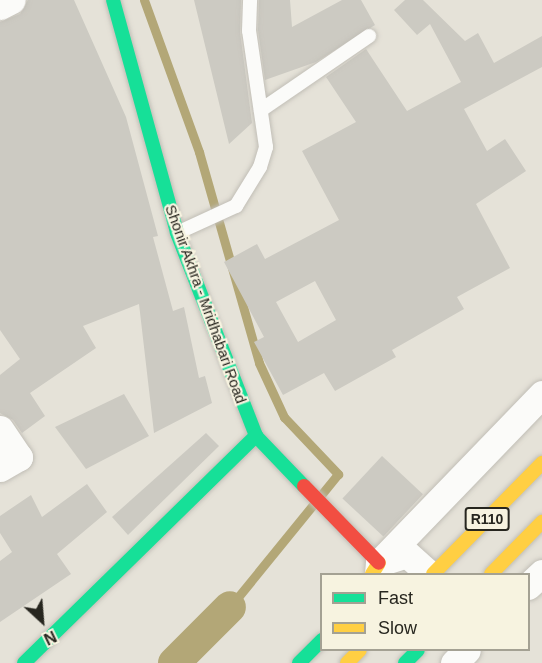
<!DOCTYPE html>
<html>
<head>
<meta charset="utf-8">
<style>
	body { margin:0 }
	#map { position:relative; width:542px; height:663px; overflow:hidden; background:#e5e2d8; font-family:Helvetica,sans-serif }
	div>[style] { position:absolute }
	.stream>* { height:9px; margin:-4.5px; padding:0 4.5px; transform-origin:4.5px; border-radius:4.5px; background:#b3a777 }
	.canal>* { height:32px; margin:-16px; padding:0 16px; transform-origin:16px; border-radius:16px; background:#b3a777 }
	.building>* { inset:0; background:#cccac2; transform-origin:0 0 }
	.roads { filter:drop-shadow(0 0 2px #c1beb6) drop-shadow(0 0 2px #c1beb6) }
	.lane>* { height:14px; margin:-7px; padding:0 7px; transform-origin:7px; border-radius:7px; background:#fbfbf9 }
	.street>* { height:27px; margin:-13.5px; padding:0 13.5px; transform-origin:13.5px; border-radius:13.5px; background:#fbfbf9 }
	.fast>* { height:14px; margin:-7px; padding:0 7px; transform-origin:7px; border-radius:7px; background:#16e098 }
	.slow>* { height:14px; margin:-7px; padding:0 7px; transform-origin:7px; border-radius:7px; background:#ffcf43 }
	.jam>* { height:14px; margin:-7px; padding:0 7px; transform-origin:7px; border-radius:7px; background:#f24e42 }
	span { translate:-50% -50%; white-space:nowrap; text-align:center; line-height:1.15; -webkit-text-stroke:4.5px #f7f3e0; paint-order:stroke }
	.shield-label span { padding:2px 4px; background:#f7f3e0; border:2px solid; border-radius:4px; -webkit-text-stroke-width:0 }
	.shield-label { font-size:14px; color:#27261f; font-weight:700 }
	.street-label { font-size:15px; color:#27261f }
	.legend { position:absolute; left:320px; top:573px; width:210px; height:78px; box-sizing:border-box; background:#f7f3e0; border:2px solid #a4a193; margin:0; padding:8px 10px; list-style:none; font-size:18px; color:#27261f }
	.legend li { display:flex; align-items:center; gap:12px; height:30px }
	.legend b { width:30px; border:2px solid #a4a193 }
	.north { position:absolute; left:12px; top:591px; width:60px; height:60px; -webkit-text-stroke:4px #f7f3e0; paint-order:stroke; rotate:154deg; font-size:16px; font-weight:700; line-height:24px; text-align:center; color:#27261f }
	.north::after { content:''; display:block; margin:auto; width:21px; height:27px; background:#27261f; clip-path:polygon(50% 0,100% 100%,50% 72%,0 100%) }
</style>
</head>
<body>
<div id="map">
	<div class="stream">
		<i style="left:144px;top:0;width:162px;rotate:70.1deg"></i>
		<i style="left:199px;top:152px;width:219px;rotate:74.1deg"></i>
		<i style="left:259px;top:363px;width:60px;rotate:65.2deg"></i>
		<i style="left:284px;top:417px;width:79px;rotate:46.5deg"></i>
		<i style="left:338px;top:474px;width:171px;rotate:129.1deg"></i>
	</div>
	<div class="canal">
		<i style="left:174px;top:663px;width:79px;rotate:-45deg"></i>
	</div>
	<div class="building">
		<i style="clip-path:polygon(28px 0,74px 0,126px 117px,158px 236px,153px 237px,173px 311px,184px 307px,199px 378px,205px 376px,212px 403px,154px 433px,139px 304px,83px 326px,96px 348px,30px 393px,45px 416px,22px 433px,13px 420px,0 413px,0 375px,20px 359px,0 330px,0 22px,20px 14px)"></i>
		<i style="clip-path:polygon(194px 0,241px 0,240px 32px,252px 123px,229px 144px)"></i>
		<i style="clip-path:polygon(259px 0,290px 0,292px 27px,342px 0,361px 0,375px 25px,316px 62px,265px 80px,258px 30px)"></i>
		<i style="clip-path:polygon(evenodd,405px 0,423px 0,465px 41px,478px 33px,494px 63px,542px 36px,542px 67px,464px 109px,487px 151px,505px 139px,526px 171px,476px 204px,510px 268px,457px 297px,464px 309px,392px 350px,396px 357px,335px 391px,324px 373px,283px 395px,254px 342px,264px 337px,224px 262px,257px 244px,265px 259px,339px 220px,302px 151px,356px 122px,326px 77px,366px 49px,407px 111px,461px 82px,430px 24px,417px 35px,394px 10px,405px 0,315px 281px,336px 320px,298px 342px,276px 302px,315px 281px)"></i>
		<i style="clip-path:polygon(124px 394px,149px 436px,86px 469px,55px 427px)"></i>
		<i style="clip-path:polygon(206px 433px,219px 446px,128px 535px,112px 517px)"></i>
		<i style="left:382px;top:456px;width:56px;height:58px;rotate:43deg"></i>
		<i style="clip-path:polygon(87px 484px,107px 512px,57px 554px,71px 574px,0 622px,0 561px,12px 552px,0 533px,0 516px,31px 495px,42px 517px)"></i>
	</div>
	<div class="roads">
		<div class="lane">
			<i style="left:261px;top:110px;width:131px;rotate:-34.4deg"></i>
			<i style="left:177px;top:233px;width:65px;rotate:-24.6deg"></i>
			<i style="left:236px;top:206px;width:46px;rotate:-58.4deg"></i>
			<i style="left:260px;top:167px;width:21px;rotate:-73deg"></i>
			<i style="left:266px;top:147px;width:117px;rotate:-98.3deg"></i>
			<i style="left:249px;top:31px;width:31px;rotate:-88deg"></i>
		</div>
		<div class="street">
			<i style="left:0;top:6px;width:13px;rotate:-27deg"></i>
			<i style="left:0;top:429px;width:34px;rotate:56deg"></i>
			<i style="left:19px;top:457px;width:22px;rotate:150deg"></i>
			<i style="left:379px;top:563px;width:29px;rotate:-18deg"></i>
			<i style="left:407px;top:554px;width:30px;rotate:42deg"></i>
			<i style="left:378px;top:574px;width:11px;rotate:-85deg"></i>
			<i style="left:379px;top:563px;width:235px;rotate:-46deg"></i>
			<i style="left:528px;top:586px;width:19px;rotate:-43deg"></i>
			<i style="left:454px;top:663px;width:18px;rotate:-45deg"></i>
		</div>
		<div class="fast">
			<i style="left:113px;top:0;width:242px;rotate:74.6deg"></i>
			<i style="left:177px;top:233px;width:218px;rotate:68.7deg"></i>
			<i style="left:256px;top:436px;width:69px;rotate:46.2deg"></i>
			<i style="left:24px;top:663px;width:325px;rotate:-44.4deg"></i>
			<i style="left:299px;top:663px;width:33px;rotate:-45deg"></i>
			<i style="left:405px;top:663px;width:18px;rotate:-45deg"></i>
		</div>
		<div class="slow">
			<i style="left:372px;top:574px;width:13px;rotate:-58deg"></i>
			<i style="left:433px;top:574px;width:156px;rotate:-45.5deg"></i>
			<i style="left:491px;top:574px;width:73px;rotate:-45.6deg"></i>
			<i style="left:347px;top:663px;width:18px;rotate:-45deg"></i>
		</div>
		<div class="jam">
			<i style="left:304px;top:486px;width:107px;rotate:45.8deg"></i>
		</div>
	</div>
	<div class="shield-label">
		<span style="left:487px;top:519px">R110</span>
	</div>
	<div class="street-label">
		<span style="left:206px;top:304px;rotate:70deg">Shonir Akhra - Mridhabari Road</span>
	</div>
	<ul class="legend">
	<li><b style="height:8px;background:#16e098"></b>Fast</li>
	<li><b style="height:8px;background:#ffcf43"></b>Slow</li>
	</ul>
	<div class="north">N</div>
</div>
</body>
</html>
